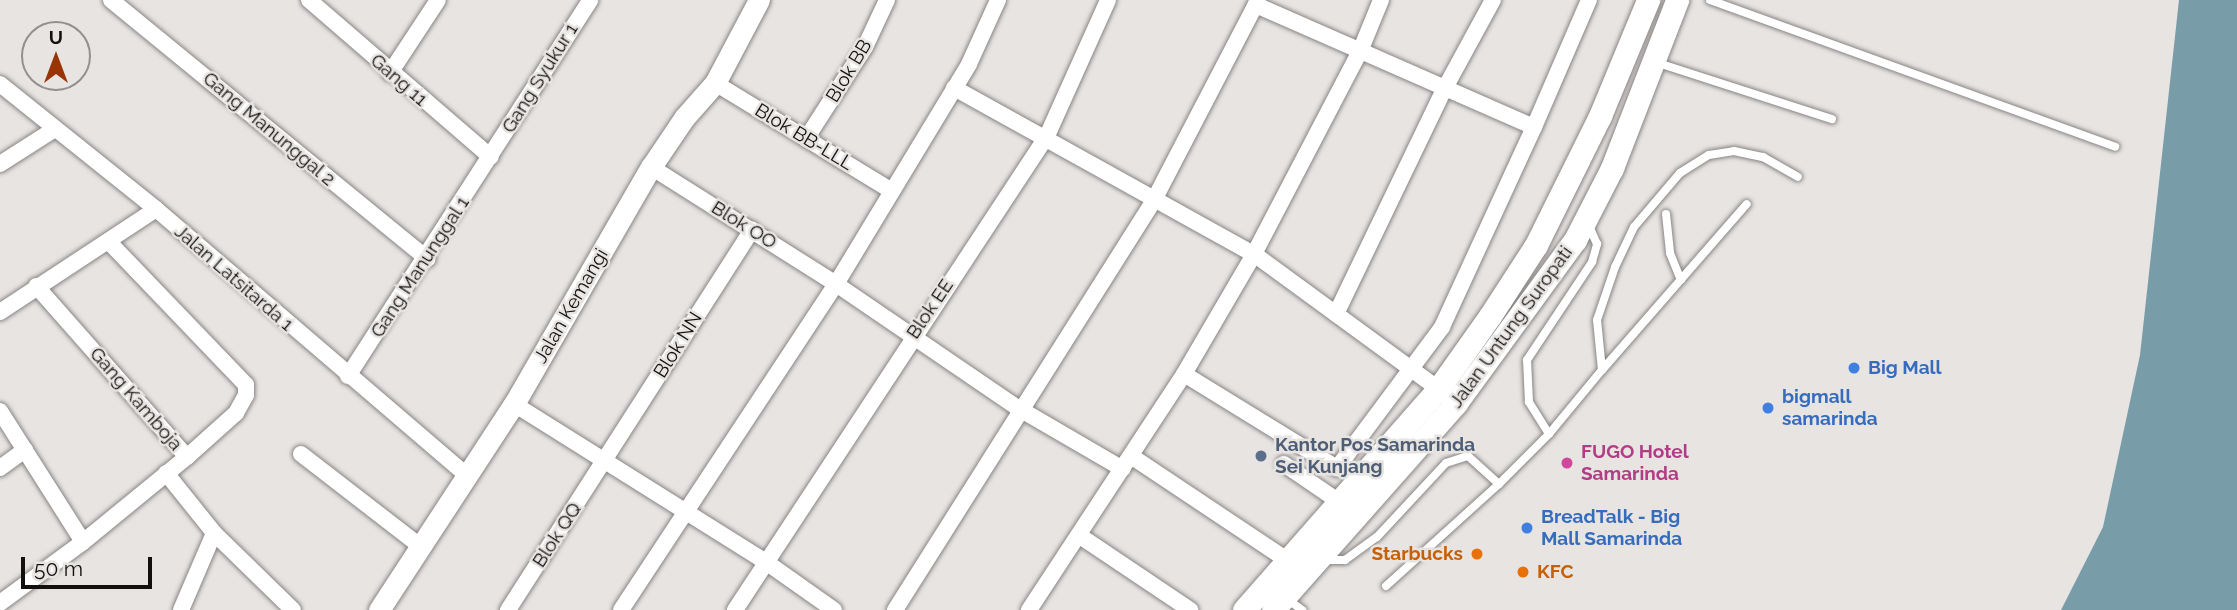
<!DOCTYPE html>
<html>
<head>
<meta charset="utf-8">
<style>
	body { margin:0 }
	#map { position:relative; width:2237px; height:610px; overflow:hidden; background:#e7e4e2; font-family:Raleway,sans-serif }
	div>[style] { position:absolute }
	.water>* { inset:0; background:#789ca8 }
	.roads { filter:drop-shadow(0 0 2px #888483) drop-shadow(0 0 2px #888483) }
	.service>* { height:8px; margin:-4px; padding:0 4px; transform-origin:4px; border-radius:4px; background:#fff }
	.minor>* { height:16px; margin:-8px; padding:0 8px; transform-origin:8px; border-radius:8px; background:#fff }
	.tertiary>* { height:21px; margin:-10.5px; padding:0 10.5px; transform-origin:10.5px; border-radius:10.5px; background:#fff }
	.secondary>* { height:23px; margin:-11.5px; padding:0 11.5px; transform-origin:11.5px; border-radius:11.5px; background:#fff }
	.dots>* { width:19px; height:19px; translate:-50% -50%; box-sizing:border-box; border:4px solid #e7e4e2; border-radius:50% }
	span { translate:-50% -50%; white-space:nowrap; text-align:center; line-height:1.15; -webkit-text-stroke:5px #e7e4e2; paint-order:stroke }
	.street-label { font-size:19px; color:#121110 }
	.shop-label { font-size:19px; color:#366cbe; font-weight:700 }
	.left { translate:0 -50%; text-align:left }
	.service-label { font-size:19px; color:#4e5e75; font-weight:700 }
	.hotel-label { font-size:19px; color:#b23c85; font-weight:700 }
	.food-label { font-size:19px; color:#c56008; font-weight:700 }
	.right { translate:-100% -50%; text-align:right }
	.north { position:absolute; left:21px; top:21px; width:70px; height:70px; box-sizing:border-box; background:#e7e4e2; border:2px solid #92908e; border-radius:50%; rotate:0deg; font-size:19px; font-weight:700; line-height:28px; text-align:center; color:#121110 }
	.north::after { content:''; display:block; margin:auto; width:24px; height:32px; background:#993407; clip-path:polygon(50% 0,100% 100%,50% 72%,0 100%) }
	.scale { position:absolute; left:21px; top:557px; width:131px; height:32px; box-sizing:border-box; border:4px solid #121110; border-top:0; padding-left:9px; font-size:21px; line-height:24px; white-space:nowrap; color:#121110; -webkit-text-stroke:5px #e7e4e2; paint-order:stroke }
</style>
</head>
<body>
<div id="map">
	<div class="water">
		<i style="clip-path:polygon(2179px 0,2237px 0,2237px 610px,2061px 610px,2103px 527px,2140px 355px)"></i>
	</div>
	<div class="roads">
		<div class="service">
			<i style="left:1710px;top:0;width:431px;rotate:19.9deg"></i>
			<i style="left:1655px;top:62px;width:186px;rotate:17.9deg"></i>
			<i style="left:1666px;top:214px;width:39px;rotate:84deg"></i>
			<i style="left:1670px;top:253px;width:29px;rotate:68deg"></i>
			<i style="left:1602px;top:370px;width:220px;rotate:-48.9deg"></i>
			<i style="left:1549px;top:434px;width:83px;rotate:-50.4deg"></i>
			<i style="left:1602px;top:370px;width:50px;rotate:-95.7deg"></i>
			<i style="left:1597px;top:320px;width:56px;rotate:-71.2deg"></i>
			<i style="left:1615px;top:267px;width:44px;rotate:-64.6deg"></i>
			<i style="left:1634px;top:227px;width:71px;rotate:-49.6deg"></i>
			<i style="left:1680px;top:173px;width:34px;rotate:-32deg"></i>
			<i style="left:1709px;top:155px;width:25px;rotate:-9deg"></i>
			<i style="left:1734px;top:151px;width:30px;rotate:12deg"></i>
			<i style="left:1763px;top:157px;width:40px;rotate:29.7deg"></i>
			<i style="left:1323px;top:560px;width:22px"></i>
			<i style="left:1345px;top:560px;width:39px;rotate:-36deg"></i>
			<i style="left:1377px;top:537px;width:101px;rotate:-47deg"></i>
			<i style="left:1446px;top:463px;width:23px;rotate:-18deg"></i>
			<i style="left:1468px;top:456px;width:42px;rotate:42.1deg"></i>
			<i style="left:1499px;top:484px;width:71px;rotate:-45deg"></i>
			<i style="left:1549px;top:434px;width:38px;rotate:-122deg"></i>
			<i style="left:1529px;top:402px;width:42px;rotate:-92.7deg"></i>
			<i style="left:1527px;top:360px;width:118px;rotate:-56.4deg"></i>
			<i style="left:1592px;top:262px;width:19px;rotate:-74deg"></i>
			<i style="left:1597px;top:244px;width:24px;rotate:-114deg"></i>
			<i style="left:1386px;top:586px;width:152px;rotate:-42.1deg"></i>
			<i style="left:1287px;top:599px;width:19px;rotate:36deg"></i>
		</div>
		<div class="minor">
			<i style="left:111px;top:0;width:409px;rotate:39.3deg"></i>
			<i style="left:309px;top:0;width:240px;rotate:40.8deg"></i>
			<i style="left:390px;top:73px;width:87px;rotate:-56.7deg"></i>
			<i style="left:715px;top:83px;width:207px;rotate:31.4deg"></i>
			<i style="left:0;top:84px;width:200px;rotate:38.7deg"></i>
			<i style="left:156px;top:209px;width:408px;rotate:40.6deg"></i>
			<i style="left:954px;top:88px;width:343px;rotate:29deg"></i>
			<i style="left:1254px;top:254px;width:239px;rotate:36.2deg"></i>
			<i style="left:1534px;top:127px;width:138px;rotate:-66.6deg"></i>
			<i style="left:806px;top:139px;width:109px;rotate:-57.3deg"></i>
			<i style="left:865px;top:47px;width:52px;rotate:-64.9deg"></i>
			<i style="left:0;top:164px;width:65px;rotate:-32.5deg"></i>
			<i style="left:651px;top:167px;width:219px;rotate:32.3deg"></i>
			<i style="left:836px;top:284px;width:220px;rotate:34.3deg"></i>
			<i style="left:1018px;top:408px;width:121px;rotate:30.2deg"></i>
			<i style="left:109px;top:242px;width:198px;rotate:46.2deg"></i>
			<i style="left:246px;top:385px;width:10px;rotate:90deg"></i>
			<i style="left:246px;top:395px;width:21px;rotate:119deg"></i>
			<i style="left:236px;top:413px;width:66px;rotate:138.1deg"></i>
			<i style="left:0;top:312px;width:187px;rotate:-33.4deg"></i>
			<i style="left:1336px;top:314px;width:251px;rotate:-64.3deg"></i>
			<i style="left:1445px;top:88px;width:100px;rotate:-61.4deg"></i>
			<i style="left:1184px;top:374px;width:180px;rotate:31.6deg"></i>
			<i style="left:1337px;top:468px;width:176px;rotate:-53.3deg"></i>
			<i style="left:1442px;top:327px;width:220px;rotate:-65.3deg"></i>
			<i style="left:1534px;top:127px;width:304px;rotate:-156.3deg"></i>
			<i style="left:348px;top:376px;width:447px;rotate:-57.2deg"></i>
			<i style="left:514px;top:404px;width:297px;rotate:32.1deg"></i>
			<i style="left:766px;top:562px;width:83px;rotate:35.2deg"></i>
			<i style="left:0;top:411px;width:155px;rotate:57.6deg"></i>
			<i style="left:83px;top:542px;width:134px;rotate:-39.3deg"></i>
			<i style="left:187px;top:457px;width:228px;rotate:-131.4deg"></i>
			<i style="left:301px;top:454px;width:150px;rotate:37.7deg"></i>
			<i style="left:1131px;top:456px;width:187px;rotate:33.7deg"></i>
			<i style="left:1284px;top:464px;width:65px;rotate:34.4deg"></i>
			<i style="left:0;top:468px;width:31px;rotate:-36deg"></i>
			<i style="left:166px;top:473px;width:77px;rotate:51.3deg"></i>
			<i style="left:214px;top:533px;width:110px;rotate:44.3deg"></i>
			<i style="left:1080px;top:536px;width:133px;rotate:33.9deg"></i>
			<i style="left:0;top:603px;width:103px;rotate:-36.3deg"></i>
			<i style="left:181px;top:610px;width:84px;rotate:-66.8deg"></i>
			<i style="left:508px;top:610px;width:452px;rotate:-57.3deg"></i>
			<i style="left:621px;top:610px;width:391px;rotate:-56.6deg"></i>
			<i style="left:836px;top:284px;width:257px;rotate:-58.8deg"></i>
			<i style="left:969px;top:64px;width:70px;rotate:-65.6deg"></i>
			<i style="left:735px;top:610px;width:567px;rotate:-56.65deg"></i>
			<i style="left:1047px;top:136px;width:149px;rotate:-65.8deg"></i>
			<i style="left:895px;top:610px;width:485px;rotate:-57.7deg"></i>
			<i style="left:1154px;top:200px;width:225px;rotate:-62.5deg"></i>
			<i style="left:1029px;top:610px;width:282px;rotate:-56.7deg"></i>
			<i style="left:1184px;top:374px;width:139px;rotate:-59.7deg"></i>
			<i style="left:1254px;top:254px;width:231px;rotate:-62.4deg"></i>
			<i style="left:1361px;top:49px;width:53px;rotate:-67.8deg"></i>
		</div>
		<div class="tertiary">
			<i style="left:379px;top:610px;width:246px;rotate:-56.8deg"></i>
			<i style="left:514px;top:404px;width:274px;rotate:-60deg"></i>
			<i style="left:651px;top:167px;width:59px;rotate:-56deg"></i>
			<i style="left:684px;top:118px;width:47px;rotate:-48.5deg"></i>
			<i style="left:715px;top:83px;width:94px;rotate:-62.1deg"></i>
		</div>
		<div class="secondary">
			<i style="left:1244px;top:610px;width:295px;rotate:-48.7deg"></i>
			<i style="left:1439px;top:388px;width:88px;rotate:-54.7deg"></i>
			<i style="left:1490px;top:316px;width:85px;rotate:-57.1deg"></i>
			<i style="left:1536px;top:245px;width:144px;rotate:-63.6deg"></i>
			<i style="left:1600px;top:116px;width:126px;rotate:-67.5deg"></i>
			<i style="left:1273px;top:610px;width:276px;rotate:-48.5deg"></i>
			<i style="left:1456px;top:403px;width:202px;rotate:-53.9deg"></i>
			<i style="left:1575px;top:240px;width:81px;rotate:-62.8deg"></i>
			<i style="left:1612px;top:168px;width:180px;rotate:-68.8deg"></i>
		</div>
	</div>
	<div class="dots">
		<i style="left:1854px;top:368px;background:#3f7fe0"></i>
		<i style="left:1768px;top:408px;background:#3f7fe0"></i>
		<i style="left:1261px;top:456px;background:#5c6f8a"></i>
		<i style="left:1567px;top:463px;background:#d1479c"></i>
		<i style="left:1527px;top:528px;background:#3f7fe0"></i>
		<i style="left:1477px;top:554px;background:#e8710a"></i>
		<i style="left:1523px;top:572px;background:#e8710a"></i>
	</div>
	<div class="street-label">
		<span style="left:849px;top:71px;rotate:-59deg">Blok BB</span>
		<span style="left:540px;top:78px;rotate:-58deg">Gang Syukur 1</span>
		<span style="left:399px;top:80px;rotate:41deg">Gang 11</span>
		<span style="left:269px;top:129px;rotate:40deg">Gang Manunggal 2</span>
		<span style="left:804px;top:137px;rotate:31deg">Blok BB-LLL</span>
		<span style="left:744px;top:225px;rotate:32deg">Blok OO</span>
		<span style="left:420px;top:267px;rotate:-57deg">Gang Manunggal 1</span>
		<span style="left:234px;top:278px;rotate:41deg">Jalan Latsitarda 1</span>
		<span style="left:571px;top:306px;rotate:-60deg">Jalan Kemangi</span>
		<span style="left:930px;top:309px;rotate:-56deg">Blok EE</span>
		<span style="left:1511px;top:327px;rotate:-54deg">Jalan Untung Suropati</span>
		<span style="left:678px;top:345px;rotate:-58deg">Blok NN</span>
		<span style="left:136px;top:399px;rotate:49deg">Gang Kamboja</span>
		<span style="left:557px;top:535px;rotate:-57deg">Blok QQ</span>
	</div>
	<div class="shop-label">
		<span class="left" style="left:1868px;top:368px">Big Mall</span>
		<span class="left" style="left:1782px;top:408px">bigmall<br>samarinda</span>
		<span class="left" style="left:1541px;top:528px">BreadTalk - Big<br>Mall Samarinda</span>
	</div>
	<div class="service-label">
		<span class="left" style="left:1275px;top:456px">Kantor Pos Samarinda<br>Sei Kunjang</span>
	</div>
	<div class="hotel-label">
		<span class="left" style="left:1581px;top:463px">FUGO Hotel<br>Samarinda</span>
	</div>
	<div class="food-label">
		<span class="right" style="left:1463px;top:554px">Starbucks</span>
		<span class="left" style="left:1537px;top:572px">KFC</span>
	</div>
	<div class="north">U</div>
	<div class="scale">50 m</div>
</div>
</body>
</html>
